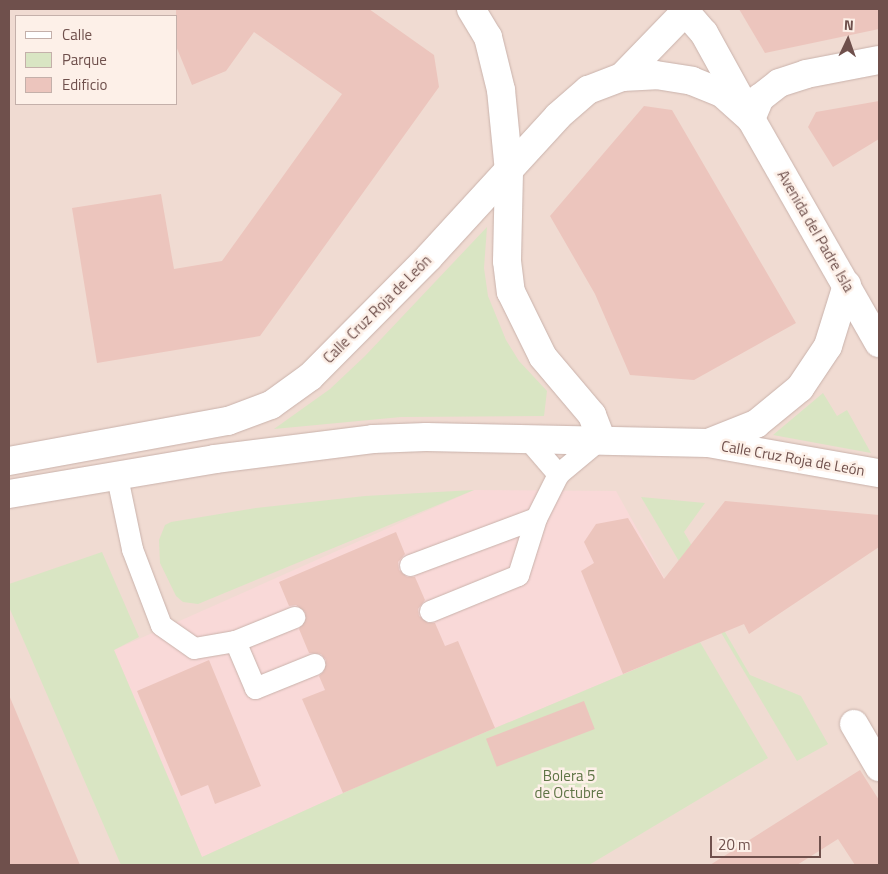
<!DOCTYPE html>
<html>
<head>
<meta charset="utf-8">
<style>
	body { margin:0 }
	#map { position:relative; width:888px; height:874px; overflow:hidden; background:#faebe3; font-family:"Titillium Web",sans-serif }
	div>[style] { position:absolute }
	.residential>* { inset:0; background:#f0dbd2 }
	.commercial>* { inset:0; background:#f9d9d8 }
	.green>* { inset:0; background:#d9e5c3 }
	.building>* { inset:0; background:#ecc5bd; transform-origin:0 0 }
	.roads { filter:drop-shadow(0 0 1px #c9b2ab) drop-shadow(0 0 1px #c9b2ab) }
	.lane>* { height:21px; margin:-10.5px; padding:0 10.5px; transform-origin:10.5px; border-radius:10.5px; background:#fff }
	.street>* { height:28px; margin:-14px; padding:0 14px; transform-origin:14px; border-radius:14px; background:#fff }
	.secondary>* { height:28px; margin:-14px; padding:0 14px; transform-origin:14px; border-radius:14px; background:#fff }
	span { translate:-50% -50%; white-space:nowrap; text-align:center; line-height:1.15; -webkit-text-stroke:5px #fdf0e8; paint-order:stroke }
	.street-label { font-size:15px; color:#6f504c }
	.park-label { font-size:15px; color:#5e7445 }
	.frame { position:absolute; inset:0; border:10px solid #6f504c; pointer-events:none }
	.legend { position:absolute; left:15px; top:15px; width:162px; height:90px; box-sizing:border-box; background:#fdf0e8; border:1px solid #c4b0aa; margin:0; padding:6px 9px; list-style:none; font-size:15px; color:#6f504c }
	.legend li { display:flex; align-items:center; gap:10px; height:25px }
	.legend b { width:25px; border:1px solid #c4b0aa }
	.north { position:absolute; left:823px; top:15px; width:50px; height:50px; -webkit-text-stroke:4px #fdf0e8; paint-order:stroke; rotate:3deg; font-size:14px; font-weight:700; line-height:20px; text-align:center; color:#6f504c }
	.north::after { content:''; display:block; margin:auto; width:18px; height:22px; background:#6f504c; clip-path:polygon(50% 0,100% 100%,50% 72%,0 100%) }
	.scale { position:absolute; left:710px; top:836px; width:111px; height:22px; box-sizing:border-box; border:2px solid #6f504c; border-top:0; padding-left:6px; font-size:15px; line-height:18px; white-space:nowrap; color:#6f504c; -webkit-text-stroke:4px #fdf0e8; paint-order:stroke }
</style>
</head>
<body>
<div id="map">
	<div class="residential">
		<i style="clip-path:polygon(evenodd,9px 9px,879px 9px,879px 865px,9px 865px,9px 9px,16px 16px,176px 16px,176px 104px,16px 104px,16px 16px)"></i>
	</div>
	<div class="commercial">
		<i style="clip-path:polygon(474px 490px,616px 491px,700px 642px,381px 776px,202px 857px,114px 650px)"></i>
	</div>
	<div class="green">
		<i style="clip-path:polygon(487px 227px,484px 268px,488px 296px,506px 340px,519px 361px,547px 391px,544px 416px,401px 417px,274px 429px,330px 389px,365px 356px)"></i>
		<i style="clip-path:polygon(823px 393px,837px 416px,847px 410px,871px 453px,773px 435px)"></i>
		<i style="clip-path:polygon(474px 490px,198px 604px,183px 602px,176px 596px,160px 563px,159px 540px,165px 525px,171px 522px,256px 508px,365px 496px)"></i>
		<i style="clip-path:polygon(641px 497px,705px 503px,684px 532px,714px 584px,711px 608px,750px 675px,801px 696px,828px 744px,797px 761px)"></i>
		<i style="clip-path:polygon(102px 552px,139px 637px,114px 650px,202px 857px,381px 776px,700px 642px,768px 758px,589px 865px,121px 865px,9px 607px,9px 584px)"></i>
	</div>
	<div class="building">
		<i style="clip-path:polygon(176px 9px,369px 9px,434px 55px,439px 87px,260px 336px,97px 363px,72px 208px,161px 194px,174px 269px,222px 261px,342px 94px,254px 32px,226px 71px,192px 85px,176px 46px)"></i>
		<i style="clip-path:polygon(739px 9px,879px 9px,879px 29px,765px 53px)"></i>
		<i style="clip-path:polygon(879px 101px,879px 139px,833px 167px,808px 127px,816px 112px)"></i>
		<i style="clip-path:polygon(644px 106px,672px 110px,796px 323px,694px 380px,630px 375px,595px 294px,550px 216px)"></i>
		<i style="clip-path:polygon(725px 501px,879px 515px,879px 547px,749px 634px,744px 624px,623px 674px,581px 571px,594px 563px,584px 542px,596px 524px,628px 518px,664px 579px)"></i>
		<i style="clip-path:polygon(396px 532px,405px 554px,398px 562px,399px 570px,407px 577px,415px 577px,425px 600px,418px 609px,419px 616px,428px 623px,435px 623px,445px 646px,458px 641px,495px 728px,343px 793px,302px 699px,325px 690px,319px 676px,324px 671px,326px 660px,321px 654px,309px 653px,299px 629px,306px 619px,305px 612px,296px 605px,289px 606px,279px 582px)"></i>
		<i style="clip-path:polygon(209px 660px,261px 786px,215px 804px,208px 785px,181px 796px,137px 691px)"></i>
		<i style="clip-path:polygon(9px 695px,80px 865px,9px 865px)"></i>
		<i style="left:584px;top:701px;width:30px;height:105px;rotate:69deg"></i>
		<i style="clip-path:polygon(860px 770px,879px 800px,879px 865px,855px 865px,838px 839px,797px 865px,710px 865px)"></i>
	</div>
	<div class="roads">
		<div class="lane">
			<i style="left:527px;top:438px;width:48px;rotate:49.3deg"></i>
			<i style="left:117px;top:477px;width:74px;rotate:78.2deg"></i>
			<i style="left:132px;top:549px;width:81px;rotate:69.1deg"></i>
			<i style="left:161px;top:625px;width:40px;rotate:34.9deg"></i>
			<i style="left:194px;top:648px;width:42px;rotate:-9.7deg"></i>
			<i style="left:235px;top:641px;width:64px;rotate:-22.1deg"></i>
			<i style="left:410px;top:565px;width:134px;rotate:-20.5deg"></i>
			<i style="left:536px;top:518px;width:49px;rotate:-63.4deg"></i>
			<i style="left:558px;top:474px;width:56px;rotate:-39.9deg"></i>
			<i style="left:430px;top:611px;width:95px;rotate:-22.2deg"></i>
			<i style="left:518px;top:575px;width:60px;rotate:-72.5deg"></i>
			<i style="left:235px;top:641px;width:51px;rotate:66.9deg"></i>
			<i style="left:255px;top:688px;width:64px;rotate:-22.1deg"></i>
		</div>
		<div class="street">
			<i style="left:471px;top:9px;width:33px;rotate:59deg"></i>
			<i style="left:488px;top:37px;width:55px;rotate:76.2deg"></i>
			<i style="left:501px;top:90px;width:82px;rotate:84.4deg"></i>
			<i style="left:683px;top:9px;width:32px;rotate:49deg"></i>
			<i style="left:704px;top:33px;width:97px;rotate:61.1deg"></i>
			<i style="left:622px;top:77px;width:95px;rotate:-45.9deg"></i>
			<i style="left:751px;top:119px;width:23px;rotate:-67deg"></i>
			<i style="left:760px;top:98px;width:24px;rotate:-38deg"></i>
			<i style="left:779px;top:83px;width:28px;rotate:-18deg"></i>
			<i style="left:806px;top:74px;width:74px;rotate:-10.9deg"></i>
			<i style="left:854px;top:724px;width:50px;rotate:59.8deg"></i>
		</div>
		<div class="secondary">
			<i style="left:509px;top:172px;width:89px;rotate:91.3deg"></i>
			<i style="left:507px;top:261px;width:31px;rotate:83deg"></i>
			<i style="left:511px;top:292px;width:72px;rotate:63.8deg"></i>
			<i style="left:543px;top:357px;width:76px;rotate:49.8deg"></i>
			<i style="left:592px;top:415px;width:25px;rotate:69deg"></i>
			<i style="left:708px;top:443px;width:52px;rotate:-21.6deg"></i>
			<i style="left:756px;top:424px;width:57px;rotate:-39.3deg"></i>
			<i style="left:800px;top:388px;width:50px;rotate:-56.3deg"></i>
			<i style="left:828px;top:346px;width:64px;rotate:-72.7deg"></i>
			<i style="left:9px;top:461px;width:223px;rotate:-10.4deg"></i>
			<i style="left:228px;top:421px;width:46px;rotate:-20.4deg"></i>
			<i style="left:271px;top:405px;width:48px;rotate:-35.7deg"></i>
			<i style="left:310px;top:377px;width:169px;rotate:-45.2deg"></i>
			<i style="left:429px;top:257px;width:191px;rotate:-47.5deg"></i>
			<i style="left:558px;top:116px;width:40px;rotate:-41deg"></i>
			<i style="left:588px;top:90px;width:36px;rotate:-21deg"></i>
			<i style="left:622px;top:77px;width:34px;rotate:-3deg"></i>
			<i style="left:656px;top:75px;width:36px;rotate:9deg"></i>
			<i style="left:692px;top:81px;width:32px;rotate:22deg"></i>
			<i style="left:722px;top:93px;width:39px;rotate:42deg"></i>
			<i style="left:751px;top:119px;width:258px;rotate:60.3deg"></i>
			<i style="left:9px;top:494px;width:209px;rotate:-9.6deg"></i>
			<i style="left:215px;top:459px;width:159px;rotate:-7.2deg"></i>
			<i style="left:373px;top:439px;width:53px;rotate:-2.2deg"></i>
			<i style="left:426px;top:437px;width:282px;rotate:1.2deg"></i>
			<i style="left:708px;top:443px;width:174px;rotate:10deg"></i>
		</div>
	</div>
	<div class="street-label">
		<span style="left:816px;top:231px;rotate:60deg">Avenida del Padre Isla</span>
		<span style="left:377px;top:309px;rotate:-45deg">Calle Cruz Roja de León</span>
		<span style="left:793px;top:458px;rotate:10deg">Calle Cruz Roja de León</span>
	</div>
	<div class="park-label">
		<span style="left:569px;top:784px">Bolera 5<br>de Octubre</span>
	</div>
	<div class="frame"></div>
	<ul class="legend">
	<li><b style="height:6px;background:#fff"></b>Calle</li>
	<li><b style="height:14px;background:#d9e5c3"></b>Parque</li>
	<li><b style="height:14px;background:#ecc5bd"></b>Edificio</li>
	</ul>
	<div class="north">N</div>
	<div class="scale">20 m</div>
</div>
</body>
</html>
